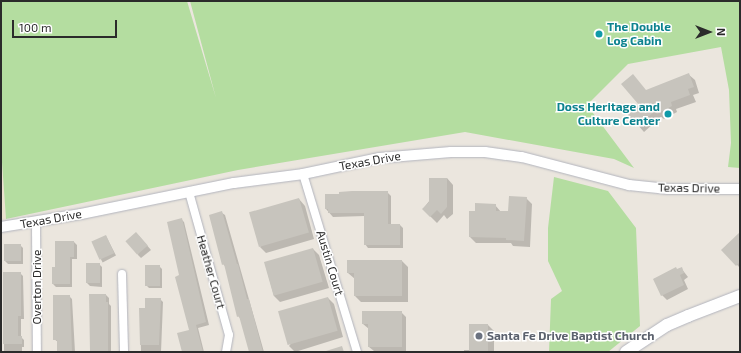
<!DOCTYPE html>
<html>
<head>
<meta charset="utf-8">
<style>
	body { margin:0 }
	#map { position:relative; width:741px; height:353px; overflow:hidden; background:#ebe6de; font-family:"Exo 2",sans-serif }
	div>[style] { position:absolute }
	.education>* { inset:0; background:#ebe2cf }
	.green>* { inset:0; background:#b4dda0 }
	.shadow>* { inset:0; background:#0003; transform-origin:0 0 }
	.building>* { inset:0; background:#c7c4bd; transform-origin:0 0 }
	.roads { filter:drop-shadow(0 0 1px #b2b4bd) drop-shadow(0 0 1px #b2b4bd) }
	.minor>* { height:8px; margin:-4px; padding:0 4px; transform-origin:4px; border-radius:4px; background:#fff }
	.tertiary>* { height:10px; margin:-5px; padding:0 5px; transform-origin:5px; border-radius:5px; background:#fff }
	.secondary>* { height:12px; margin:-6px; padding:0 6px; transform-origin:6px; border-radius:6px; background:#fff }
	.dots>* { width:11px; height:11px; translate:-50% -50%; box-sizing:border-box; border:2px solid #fff; border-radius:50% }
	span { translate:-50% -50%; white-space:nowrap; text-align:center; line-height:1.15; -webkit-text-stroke:3px #fff; paint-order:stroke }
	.culture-label { font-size:12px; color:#0d838f; font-weight:700 }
	.left { translate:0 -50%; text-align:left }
	.right { translate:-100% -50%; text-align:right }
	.street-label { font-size:12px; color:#2b2b2b }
	.worship-label { font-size:12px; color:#5b616d; font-weight:700 }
	.frame { position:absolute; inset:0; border:2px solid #2b2b2b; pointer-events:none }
	.north { position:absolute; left:689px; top:12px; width:40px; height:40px; -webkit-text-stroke:3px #fff; paint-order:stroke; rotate:90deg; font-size:11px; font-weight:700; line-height:16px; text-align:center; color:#2b2b2b }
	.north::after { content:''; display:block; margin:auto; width:14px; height:18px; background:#2b2b2b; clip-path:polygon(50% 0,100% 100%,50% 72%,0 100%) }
	.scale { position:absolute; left:12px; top:20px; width:105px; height:18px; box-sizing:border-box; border:2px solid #2b2b2b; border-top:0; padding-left:5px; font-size:12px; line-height:14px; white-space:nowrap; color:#2b2b2b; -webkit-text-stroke:3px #fff; paint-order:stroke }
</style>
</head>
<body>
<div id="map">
	<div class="education">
		<i style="clip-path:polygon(1px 148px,6px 219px,1px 220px)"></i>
	</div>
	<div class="green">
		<i style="clip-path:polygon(1px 1px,187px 1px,216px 98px,190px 1px,740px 1px,740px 168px,728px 167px,731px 143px,729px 90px,721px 47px,628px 64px,587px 105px,634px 168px,614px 159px,465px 132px,238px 170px,6px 219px,1px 148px)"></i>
		<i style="clip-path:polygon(554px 177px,608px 191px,636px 228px,640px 326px,608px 352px,549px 352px,551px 299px,562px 291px,548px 261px,548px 228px)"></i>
	</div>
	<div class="shadow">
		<i style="clip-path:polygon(688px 74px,695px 80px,699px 93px,693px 95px,696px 102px,676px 109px,677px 112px,664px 119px,661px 117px,644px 132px,629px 115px,640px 106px,647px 91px)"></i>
		<i style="clip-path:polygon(447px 178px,453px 185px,453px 214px,447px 219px,444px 215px,437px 223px,423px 209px)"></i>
		<i style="clip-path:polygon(387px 192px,391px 196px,391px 225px,400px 225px,403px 228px,403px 248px,368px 248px,365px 244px,365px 216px,333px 217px,326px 209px)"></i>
		<i style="clip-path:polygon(526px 198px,532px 204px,530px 247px,513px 246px,511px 243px,476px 243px,470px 237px,476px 212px,495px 205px,501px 212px,509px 212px)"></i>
		<i style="clip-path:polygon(299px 199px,305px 206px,314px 239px,266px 253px,260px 247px)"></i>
		<i style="clip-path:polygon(222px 213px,225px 215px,264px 352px,250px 352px,241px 319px,238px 316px,226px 267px,223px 264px,210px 216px)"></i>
		<i style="clip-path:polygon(181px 219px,184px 222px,209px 325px,198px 328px,204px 352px,183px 352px,190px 331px,181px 276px)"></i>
		<i style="left:106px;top:236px;width:22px;height:15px;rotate:63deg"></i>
		<i style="clip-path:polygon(139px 236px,151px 250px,141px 258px,138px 255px)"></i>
		<i style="clip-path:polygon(74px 242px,77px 245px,77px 259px,72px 259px,72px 287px,56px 287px,53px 284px)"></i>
		<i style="clip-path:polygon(20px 245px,23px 248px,23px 264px,8px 264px,5px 261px)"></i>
		<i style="clip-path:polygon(740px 247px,740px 268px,723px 250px)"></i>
		<i style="clip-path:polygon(313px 249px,319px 255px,329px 288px,280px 302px,274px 296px,265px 263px)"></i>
		<i style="clip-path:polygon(348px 261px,402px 261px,408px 267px,408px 302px,361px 302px,355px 296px,355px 279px,348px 273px)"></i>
		<i style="clip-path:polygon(99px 264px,102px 267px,102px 287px,90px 286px,87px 283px)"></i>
		<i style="clip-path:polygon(159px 266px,162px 269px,162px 288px,149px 288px,146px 285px)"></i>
		<i style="clip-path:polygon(681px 268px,688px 277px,684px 280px,688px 289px,667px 300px,662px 295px,654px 279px)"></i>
		<i style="clip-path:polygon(4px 273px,20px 273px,23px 276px,24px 319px,21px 319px,21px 337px,24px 340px,24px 347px,22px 347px,22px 352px,4px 352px)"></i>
		<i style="clip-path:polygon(90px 295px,106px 295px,109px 298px,109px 304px,111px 306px,111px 352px,90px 352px)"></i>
		<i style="clip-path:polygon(69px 296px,72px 299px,75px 352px,58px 352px,58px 342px,54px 339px)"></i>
		<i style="clip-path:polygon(328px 298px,334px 304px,343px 337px,295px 352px,289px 346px)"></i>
		<i style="clip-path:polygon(160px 299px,163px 302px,161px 352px,141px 352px,140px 309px,146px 309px)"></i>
		<i style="clip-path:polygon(363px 312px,401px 312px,406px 317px,406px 351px,374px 351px,369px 347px,369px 329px,363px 324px)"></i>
		<i style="clip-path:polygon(488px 325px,494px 331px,494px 352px,464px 352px,464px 350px,470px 350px)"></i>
	</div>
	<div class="building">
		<i style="clip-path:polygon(689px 73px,694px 87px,688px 89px,690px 95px,671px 102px,672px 106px,657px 114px,655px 111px,637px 126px,628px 115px,639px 105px,621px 84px,633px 74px,646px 90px)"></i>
		<i style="clip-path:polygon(429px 178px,447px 178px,447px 207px,441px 214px,437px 210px,430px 217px,422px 209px,429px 202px)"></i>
		<i style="clip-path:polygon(352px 191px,388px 191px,388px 224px,400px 224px,400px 245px,364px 245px,364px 213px,328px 213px,328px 209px,325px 209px,325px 194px,339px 194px,339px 192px)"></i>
		<i style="clip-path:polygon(509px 196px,527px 197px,524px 241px,506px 240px,506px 238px,469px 237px,469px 211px,475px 211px,475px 203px,496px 204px,496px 211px,508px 211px)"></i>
		<i style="left:299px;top:198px;width:36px;height:52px;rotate:74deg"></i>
		<i style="clip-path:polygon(222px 211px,237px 264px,238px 264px,247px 299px,249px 299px,263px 352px,249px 352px,239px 316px,237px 317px,224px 264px,222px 265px,209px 215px)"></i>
		<i style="clip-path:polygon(182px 218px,206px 322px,196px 325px,203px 352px,182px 352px,177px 333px,189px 330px,175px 277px,179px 275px,167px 222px)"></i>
		<i style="left:136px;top:232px;width:18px;height:14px;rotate:49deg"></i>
		<i style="clip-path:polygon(740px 232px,740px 262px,736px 266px,721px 250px)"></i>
		<i style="left:106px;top:235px;width:20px;height:16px;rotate:66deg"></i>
		<i style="clip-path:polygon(55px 241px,74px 241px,74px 257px,70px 257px,70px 284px,52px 284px,52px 267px,55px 267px)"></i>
		<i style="left:4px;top:244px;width:17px;height:17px"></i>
		<i style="left:313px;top:248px;width:35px;height:51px;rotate:74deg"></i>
		<i style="clip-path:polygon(347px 260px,402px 260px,402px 296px,354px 296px,354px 273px,347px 273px)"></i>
		<i style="left:86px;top:263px;width:14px;height:20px"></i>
		<i style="left:145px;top:265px;width:15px;height:21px"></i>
		<i style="clip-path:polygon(676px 267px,677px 269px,682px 267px,684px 273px,680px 275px,684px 285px,661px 296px,653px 279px)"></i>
		<i style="clip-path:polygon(3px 272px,21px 272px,21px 316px,18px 316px,18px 336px,22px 336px,22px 344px,3px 344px)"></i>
		<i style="clip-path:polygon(89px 294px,106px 294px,106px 302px,108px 302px,108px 352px,90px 352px)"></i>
		<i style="clip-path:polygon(53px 295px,70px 295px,72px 352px,57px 352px,57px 340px,53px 340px)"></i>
		<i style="left:328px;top:297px;width:35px;height:52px;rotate:74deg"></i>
		<i style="clip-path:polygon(145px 298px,161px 298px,159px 345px,140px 345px,139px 308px,145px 308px)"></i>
		<i style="clip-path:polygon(362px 311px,402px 311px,402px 347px,368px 347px,368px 324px,362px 324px)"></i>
		<i style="left:469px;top:324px;width:19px;height:28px"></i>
		<i style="clip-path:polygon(342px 346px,344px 352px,327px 352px,326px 351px)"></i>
	</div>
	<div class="roads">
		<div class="minor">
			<i style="left:303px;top:174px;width:186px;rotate:73.1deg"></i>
			<i style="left:189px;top:192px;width:148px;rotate:74.4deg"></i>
			<i style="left:229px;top:335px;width:17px;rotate:100deg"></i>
			<i style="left:36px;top:222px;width:130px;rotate:89.6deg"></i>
			<i style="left:122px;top:274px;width:78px;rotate:88.5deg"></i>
		</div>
		<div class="tertiary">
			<i style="left:1px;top:227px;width:81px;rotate:-9.2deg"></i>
			<i style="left:81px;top:214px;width:156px;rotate:-11.5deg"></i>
			<i style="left:234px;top:183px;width:70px;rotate:-7.4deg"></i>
			<i style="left:303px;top:174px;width:78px;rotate:-11.9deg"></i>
			<i style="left:379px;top:158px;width:72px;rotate:-4.8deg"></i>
			<i style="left:451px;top:152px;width:34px"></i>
			<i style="left:485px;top:152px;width:37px;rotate:8deg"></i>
			<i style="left:522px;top:157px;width:111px;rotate:14.7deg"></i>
			<i style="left:629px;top:185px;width:39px;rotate:6deg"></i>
			<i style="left:668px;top:189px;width:72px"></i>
		</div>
		<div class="secondary">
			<i style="left:626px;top:352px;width:49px;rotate:-33.4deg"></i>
			<i style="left:667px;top:325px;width:23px;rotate:-23deg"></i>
			<i style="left:688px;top:316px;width:56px;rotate:-21deg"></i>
		</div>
	</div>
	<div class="dots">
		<i style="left:599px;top:34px;background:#0f9aa8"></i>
		<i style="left:668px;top:114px;background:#0f9aa8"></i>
		<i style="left:479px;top:336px;background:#6b7280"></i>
	</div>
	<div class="culture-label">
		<span class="left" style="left:607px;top:34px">The Double<br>Log Cabin</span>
		<span class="right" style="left:660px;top:114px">Doss Heritage and<br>Culture Center</span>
	</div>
	<div class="street-label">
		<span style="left:370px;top:161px;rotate:-10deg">Texas Drive</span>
		<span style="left:689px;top:188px;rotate:1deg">Texas Drive</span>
		<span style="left:51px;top:219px;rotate:-10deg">Texas Drive</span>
		<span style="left:330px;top:263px;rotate:73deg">Austin Court</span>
		<span style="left:211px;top:272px;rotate:74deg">Heather Court</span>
		<span style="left:37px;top:287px;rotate:-90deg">Overton Drive</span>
	</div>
	<div class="worship-label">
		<span class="left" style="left:487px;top:336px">Santa Fe Drive Baptist Church</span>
	</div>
	<div class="frame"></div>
	<div class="north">N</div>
	<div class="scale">100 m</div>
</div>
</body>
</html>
